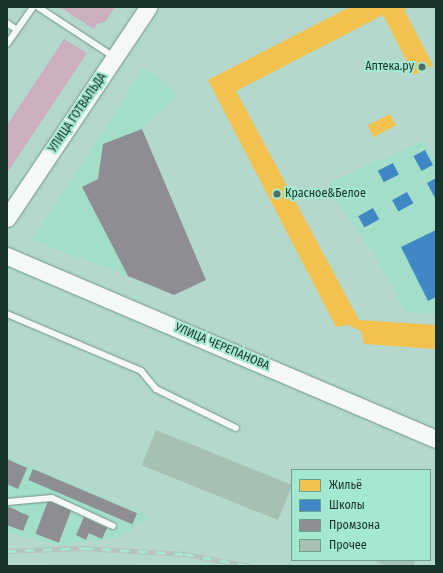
<!DOCTYPE html>
<html>
<head>
<meta charset="utf-8">
<style>
	body { margin:0 }
	#map { position:relative; width:443px; height:573px; overflow:hidden; background:#b4d9cc; font-family:"Fira Sans Condensed",sans-serif }
	div>[style] { position:absolute }
	.built>* { inset:0; background:#a3dec9 }
	.green>* { inset:0; background:#ccafbf }
	.homes>* { inset:0; background:#f2c14e; transform-origin:0 0 }
	.schools>* { inset:0; background:#3f88c5; transform-origin:0 0 }
	.industry>* { inset:0; background:#8d8d92; transform-origin:0 0 }
	.building>* { inset:0; background:#a6c0b3; transform-origin:0 0 }
	.roads { filter:drop-shadow(0 0 1px #759389) drop-shadow(0 0 1px #759389) }
	.service>* { height:6px; margin:-3px; padding:0 3px; transform-origin:3px; border-radius:3px; background:#f4f9f7 }
	.secondary>* { height:17px; margin:-8.5px; padding:0 8.5px; transform-origin:8.5px; border-radius:8.5px; background:#f4f9f7 }
	.rail>* { height:4.5px; margin-top:-2.25px; transform-origin:0; background:repeating-linear-gradient(90deg,#a5e8d0 0 9px,#b7c1be 0 18px); box-sizing:border-box; border-block:1px solid #b7c1be }
	.dots>* { width:11px; height:11px; translate:-50% -50%; box-sizing:border-box; border:2px solid #a5e8d0; border-radius:50% }
	span { translate:-50% -50%; white-space:nowrap; text-align:center; line-height:1.15; -webkit-text-stroke:4px #a5e8d0; paint-order:stroke }
	.poi-label { font-size:12px; color:#18332a }
	.right { translate:-100% -50%; text-align:right }
	.left { translate:0 -50%; text-align:left }
	.street-label { font-size:12px; color:#18332a }
	.frame { position:absolute; inset:0; border:8px solid #18332a; pointer-events:none }
	.legend { position:absolute; left:291px; top:469px; width:140px; height:92px; box-sizing:border-box; background:#a5e8d0; border:1px solid #6da08e; margin:0; padding:5px 7px; list-style:none; font-size:12px; color:#18332a }
	.legend li { display:flex; align-items:center; gap:8px; height:20px }
	.legend b { width:20px; border:1px solid #6da08e }
</style>
</head>
<body>
<div id="map">
	<div class="built">
		<i style="clip-path:polygon(143px 69px,164px 80px,177px 96px,142px 129px,206px 280px,128px 276px,31px 240px)"></i>
		<i style="clip-path:polygon(424px 140px,436px 163px,436px 314px,406px 312px,369px 246px,333px 197px,329px 183px)"></i>
		<i style="clip-path:polygon(7px 456px,150px 517px,117px 538px,60px 545px,7px 533px)"></i>
	</div>
	<div class="green">
		<i style="clip-path:polygon(115px 7px,105px 22px,97px 24px,94px 29px,61px 8px)"></i>
		<i style="clip-path:polygon(64px 39px,87px 53px,7px 173px,7px 125px)"></i>
	</div>
	<div class="homes">
		<i style="clip-path:polygon(350px 7px,409px 7px,404px 10px,433px 65px,414px 75px,383px 15px,236px 91px,359px 320px,436px 325px,436px 349px,364px 344px,361px 331px,348px 325px,336px 327px,208px 80px)"></i>
		<i style="left:390px;top:114px;width:13px;height:25px;rotate:63deg"></i>
	</div>
	<div class="schools">
		<i style="left:425px;top:150px;width:17px;height:13px;rotate:62deg"></i>
		<i style="left:393px;top:163px;width:13px;height:17px;rotate:63deg"></i>
		<i style="clip-path:polygon(436px 178px,436px 200px,427px 183px)"></i>
		<i style="left:407px;top:192px;width:13px;height:17px;rotate:61deg"></i>
		<i style="left:373px;top:208px;width:13px;height:17px;rotate:61deg"></i>
		<i style="clip-path:polygon(436px 230px,436px 297px,428px 301px,401px 247px)"></i>
	</div>
	<div class="industry">
		<i style="clip-path:polygon(142px 129px,206px 280px,174px 295px,128px 276px,82px 187px,98px 179px,103px 144px)"></i>
		<i style="clip-path:polygon(7px 459px,27px 468px,18px 489px,7px 484px)"></i>
		<i style="left:33px;top:469px;width:113px;height:12px;rotate:23deg"></i>
		<i style="left:48px;top:501px;width:25px;height:35px;rotate:21deg"></i>
		<i style="clip-path:polygon(7px 506px,29px 516px,23px 531px,7px 525px)"></i>
		<i style="clip-path:polygon(84px 517px,107px 528px,102px 539px,89px 533px,86px 540px,76px 535px)"></i>
	</div>
	<div class="building">
		<i style="left:156px;top:430px;width:147px;height:38px;rotate:22deg"></i>
		<i style="clip-path:polygon(373px 560px,416px 560px,413px 566px,387px 566px)"></i>
	</div>
	<div class="roads">
		<div class="service">
			<i style="left:38px;top:7px;width:91px;rotate:33.3deg"></i>
			<i style="left:7px;top:23px;width:12px;rotate:35deg"></i>
			<i style="left:7px;top:44px;width:45px;rotate:-54.9deg"></i>
			<i style="left:7px;top:314px;width:146px;rotate:23deg"></i>
			<i style="left:141px;top:371px;width:23px;rotate:50deg"></i>
			<i style="left:156px;top:389px;width:89px;rotate:26deg"></i>
			<i style="left:7px;top:502px;width:45px;rotate:-5.1deg"></i>
			<i style="left:52px;top:498px;width:67px;rotate:24.7deg"></i>
		</div>
		<div class="secondary">
			<i style="left:7px;top:218px;width:254px;rotate:-56.2deg"></i>
			<i style="left:7px;top:256px;width:466px;rotate:23.1deg"></i>
		</div>
	</div>
	<div class="rail">
		<i style="left:7px;top:551px;width:77px;rotate:-2.2deg"></i>
		<i style="left:84px;top:548px;width:101px;rotate:3.4deg"></i>
		<i style="left:185px;top:554px;width:66px;rotate:10.5deg"></i>
		<i style="left:47px;top:566px;width:87px"></i>
	</div>
	<div class="dots">
		<i style="left:422px;top:67px;background:#4f6d63"></i>
		<i style="left:277px;top:194px;background:#4f6d63"></i>
	</div>
	<div class="poi-label">
		<span class="right" style="left:414px;top:67px">Аптека.ру</span>
		<span class="left" style="left:285px;top:194px">Красное&amp;Белое</span>
	</div>
	<div class="street-label">
		<span style="left:78px;top:113px;rotate:-56deg">УЛИЦА ГОТВАЛЬДА</span>
		<span style="left:222px;top:347px;rotate:23deg">УЛИЦА ЧЕРЕПАНОВА</span>
	</div>
	<div class="frame"></div>
	<ul class="legend">
	<li><b style="height:11px;background:#f2c14e"></b>Жильё</li>
	<li><b style="height:11px;background:#3f88c5"></b>Школы</li>
	<li><b style="height:11px;background:#8d8d92"></b>Промзона</li>
	<li><b style="height:11px;background:#a6c0b3"></b>Прочее</li>
	</ul>
</div>
</body>
</html>
